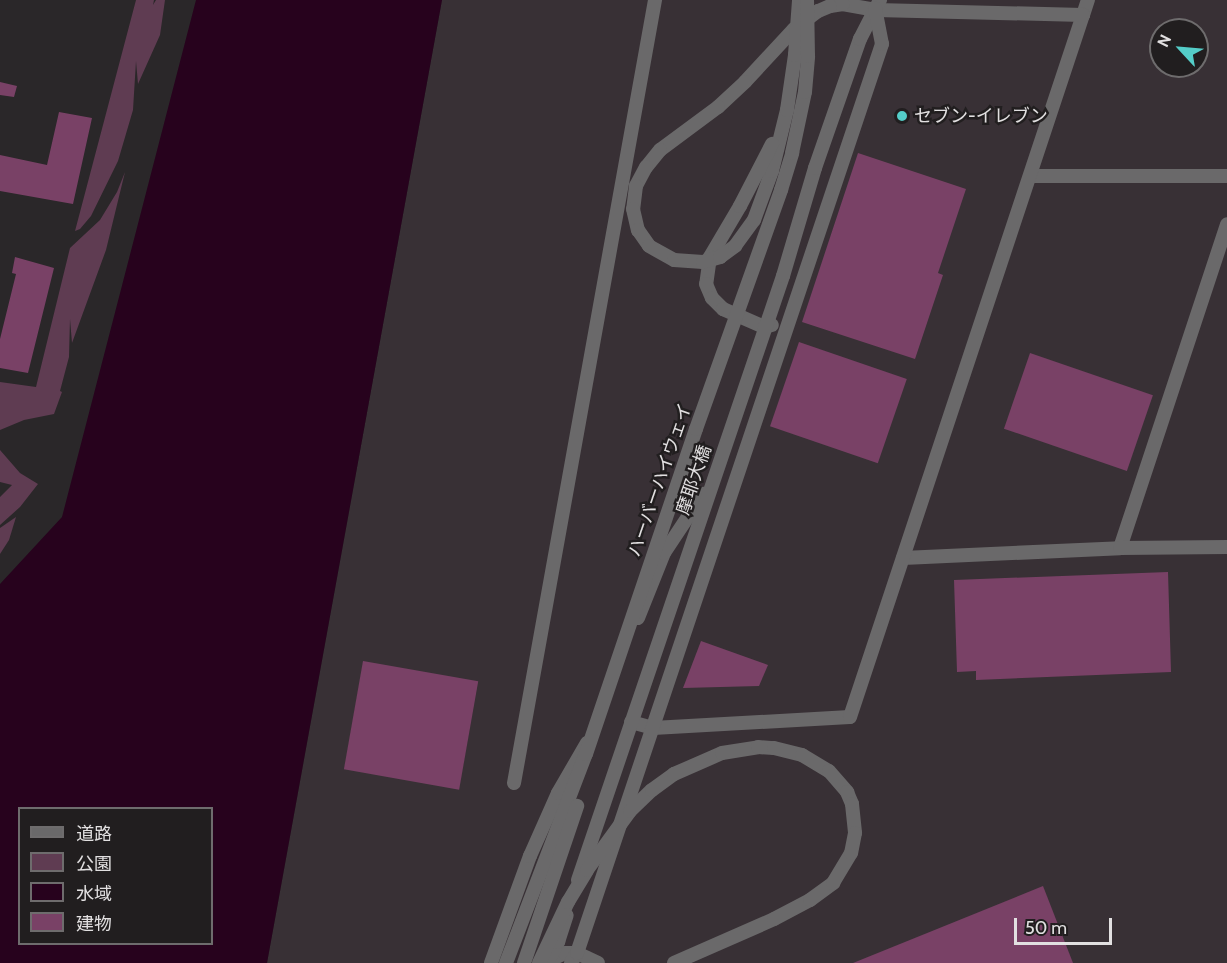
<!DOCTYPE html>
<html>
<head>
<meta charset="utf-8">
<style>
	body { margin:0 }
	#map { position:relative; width:1227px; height:963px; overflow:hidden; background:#2a2729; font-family:Cabin,"Noto Sans JP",sans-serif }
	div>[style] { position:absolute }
	.built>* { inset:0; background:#383035 }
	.green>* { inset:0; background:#5f3c52 }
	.water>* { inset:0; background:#27021d }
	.building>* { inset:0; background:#794166; transform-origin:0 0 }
	.minor>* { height:14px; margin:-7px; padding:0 7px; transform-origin:7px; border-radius:7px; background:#6a696a }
	.minor-bridge>* { height:14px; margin:-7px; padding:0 7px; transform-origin:7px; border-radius:7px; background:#6a696a }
	.dots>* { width:16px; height:16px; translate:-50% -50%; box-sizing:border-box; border:3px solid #211e1f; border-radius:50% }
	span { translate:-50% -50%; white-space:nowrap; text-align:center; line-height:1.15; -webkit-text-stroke:5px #211e1f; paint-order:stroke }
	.poi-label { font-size:18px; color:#e2e0e1 }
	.left { translate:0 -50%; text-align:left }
	.street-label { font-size:18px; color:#e2e0e1 }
	.legend { position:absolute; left:18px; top:807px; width:195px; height:138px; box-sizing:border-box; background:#211e1f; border:2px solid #6e6c6d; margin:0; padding:8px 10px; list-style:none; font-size:18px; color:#e2e0e1 }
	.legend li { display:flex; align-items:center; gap:12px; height:30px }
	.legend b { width:30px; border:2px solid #6e6c6d }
	.north { position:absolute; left:1149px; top:18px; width:60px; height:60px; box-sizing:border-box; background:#211e1f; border:2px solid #6e6c6d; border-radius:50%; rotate:296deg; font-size:16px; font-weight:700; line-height:24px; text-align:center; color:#e2e0e1 }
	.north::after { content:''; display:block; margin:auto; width:21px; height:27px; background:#54cdc8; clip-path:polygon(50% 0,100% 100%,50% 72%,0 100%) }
	.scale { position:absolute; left:1014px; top:918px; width:98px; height:27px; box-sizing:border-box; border:3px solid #e2e0e1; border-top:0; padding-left:8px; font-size:18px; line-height:21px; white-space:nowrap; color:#e2e0e1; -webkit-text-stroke:4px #211e1f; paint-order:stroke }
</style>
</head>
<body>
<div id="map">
	<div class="built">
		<i style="clip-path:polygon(evenodd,442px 0,1227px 0,1227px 963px,267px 963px,442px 0,1161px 30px,1197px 30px,1197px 66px,1161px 66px,1161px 30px)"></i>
	</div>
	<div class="green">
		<i style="clip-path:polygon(136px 0,154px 0,153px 5px,156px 0,165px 0,160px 35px,138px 84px,136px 61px,133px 110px,118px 161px,91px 216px,80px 229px,75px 231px)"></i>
		<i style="clip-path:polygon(125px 172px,106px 250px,72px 343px,70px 319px,69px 357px,60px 391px,62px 392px,54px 414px,24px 420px,0 430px,0 382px,36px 387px,70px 248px,100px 220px,117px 192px)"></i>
		<i style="clip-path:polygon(0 450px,20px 473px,38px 484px,20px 507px,0 525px,0 497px,12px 485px,0 482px)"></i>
		<i style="clip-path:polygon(16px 517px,9px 540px,0 554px,0 528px)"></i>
	</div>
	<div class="water">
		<i style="clip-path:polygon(evenodd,196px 0,442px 0,267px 963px,0 963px,0 584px,62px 517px,196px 0,20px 808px,212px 808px,212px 944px,20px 944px,20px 808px)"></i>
	</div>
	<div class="building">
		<i style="clip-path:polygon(0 82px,17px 86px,14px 97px,0 95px)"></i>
		<i style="clip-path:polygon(59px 112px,92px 118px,73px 204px,0 191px,0 155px,47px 165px)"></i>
		<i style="clip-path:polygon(858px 153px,966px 189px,938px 273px,943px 275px,915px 359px,802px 322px)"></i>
		<i style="clip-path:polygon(15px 257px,54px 268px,28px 373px,0 368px,0 339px,16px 274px,12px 273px)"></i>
		<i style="left:799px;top:342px;width:114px;height:89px;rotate:19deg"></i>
		<i style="left:1030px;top:353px;width:130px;height:80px;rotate:19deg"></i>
		<i style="clip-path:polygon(1168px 572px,1171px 672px,976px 680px,976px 671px,957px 672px,954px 580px)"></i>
		<i style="clip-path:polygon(701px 641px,768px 665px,759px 686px,683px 688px)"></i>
		<i style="left:363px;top:661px;width:117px;height:110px;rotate:10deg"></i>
		<i style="clip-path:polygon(1043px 886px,1073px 963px,853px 963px)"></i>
	</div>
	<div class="minor">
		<i style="left:1083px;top:15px;width:16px;rotate:-72deg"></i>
		<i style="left:1031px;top:176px;width:196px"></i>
		<i style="left:740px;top:206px;width:59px;rotate:120.5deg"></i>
		<i style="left:710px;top:257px;width:27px;rotate:98deg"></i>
		<i style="left:706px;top:284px;width:15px;rotate:67deg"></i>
		<i style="left:712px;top:298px;width:16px;rotate:45deg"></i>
		<i style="left:723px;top:309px;width:45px;rotate:23.7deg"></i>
		<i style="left:764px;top:327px;width:8px;rotate:-14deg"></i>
		<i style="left:1120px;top:548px;width:341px;rotate:-71.7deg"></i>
		<i style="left:903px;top:558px;width:217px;rotate:-2.6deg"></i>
		<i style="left:1120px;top:548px;width:107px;rotate:-0.5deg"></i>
		<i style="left:638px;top:618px;width:70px;rotate:-68.2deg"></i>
		<i style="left:664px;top:553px;width:71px;rotate:-56.5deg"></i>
		<i style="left:631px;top:722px;width:23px;rotate:15deg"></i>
		<i style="left:653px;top:728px;width:197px;rotate:-3.2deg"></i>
		<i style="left:850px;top:717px;width:740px;rotate:-71.64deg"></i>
		<i style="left:1083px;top:15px;width:207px;rotate:-178.6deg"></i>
		<i style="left:876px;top:10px;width:34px;rotate:-170deg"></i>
		<i style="left:843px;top:4px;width:13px;rotate:171deg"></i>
		<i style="left:830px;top:6px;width:13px;rotate:157deg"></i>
		<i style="left:818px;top:11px;width:30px;rotate:143deg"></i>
		<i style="left:794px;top:29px;width:72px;rotate:132.8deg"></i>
		<i style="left:745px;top:82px;width:37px;rotate:137deg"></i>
		<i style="left:514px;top:783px;width:796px;rotate:-79.79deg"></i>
		<i style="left:578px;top:880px;width:638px;rotate:-71.25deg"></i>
		<i style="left:783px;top:276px;width:113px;rotate:-73.5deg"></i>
		<i style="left:815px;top:168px;width:137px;rotate:-70.8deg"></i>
		<i style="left:860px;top:39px;width:44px;rotate:-62.9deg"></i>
		<i style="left:548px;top:961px;width:19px;rotate:-25deg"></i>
		<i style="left:565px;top:953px;width:12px"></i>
		<i style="left:577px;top:953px;width:23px;rotate:25deg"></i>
		<i style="left:491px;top:963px;width:114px;rotate:-70deg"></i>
		<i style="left:530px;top:856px;width:69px;rotate:-66deg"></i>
		<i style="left:558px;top:793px;width:58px;rotate:-59.9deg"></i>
		<i style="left:547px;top:963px;width:24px;rotate:-62deg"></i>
		<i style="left:558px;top:942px;width:28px;rotate:-72deg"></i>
		<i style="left:571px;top:963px;width:12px;rotate:-59deg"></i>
		<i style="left:577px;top:953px;width:959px;rotate:-71.45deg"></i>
		<i style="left:882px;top:44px;width:36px;rotate:-101deg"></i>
		<i style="left:674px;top:963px;width:109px;rotate:-23.7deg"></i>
		<i style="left:774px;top:919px;width:41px;rotate:-27.8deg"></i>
		<i style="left:810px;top:900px;width:29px;rotate:-36deg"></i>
		<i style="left:833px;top:883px;width:35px;rotate:-59deg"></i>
	</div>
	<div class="minor-bridge">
		<i style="left:718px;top:107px;width:72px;rotate:143.4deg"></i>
		<i style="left:660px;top:150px;width:22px;rotate:129deg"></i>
		<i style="left:646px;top:167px;width:21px;rotate:118deg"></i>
		<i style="left:636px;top:186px;width:23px;rotate:97deg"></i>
		<i style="left:633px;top:209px;width:22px;rotate:77deg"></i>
		<i style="left:638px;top:230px;width:19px;rotate:55deg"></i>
		<i style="left:649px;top:246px;width:29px;rotate:29deg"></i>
		<i style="left:674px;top:260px;width:29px;rotate:4deg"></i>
		<i style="left:703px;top:262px;width:18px;rotate:-16deg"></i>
		<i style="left:720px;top:257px;width:19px;rotate:-36deg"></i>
		<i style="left:735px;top:246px;width:32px;rotate:-54deg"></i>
		<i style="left:754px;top:220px;width:52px;rotate:-69.8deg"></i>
		<i style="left:772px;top:171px;width:63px;rotate:-76.2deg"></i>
		<i style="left:787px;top:110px;width:56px;rotate:-81.7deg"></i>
		<i style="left:795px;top:55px;width:55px;rotate:-85.8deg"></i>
		<i style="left:740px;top:206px;width:70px;rotate:-62.7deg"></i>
		<i style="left:506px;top:963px;width:224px;rotate:-69.1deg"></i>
		<i style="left:586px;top:754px;width:343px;rotate:-71.3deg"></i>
		<i style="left:696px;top:429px;width:254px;rotate:-70.4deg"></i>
		<i style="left:781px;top:190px;width:39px;rotate:-73deg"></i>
		<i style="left:792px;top:153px;width:62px;rotate:-78deg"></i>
		<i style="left:805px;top:92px;width:36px;rotate:-85deg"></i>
		<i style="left:808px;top:56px;width:56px;rotate:-91deg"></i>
		<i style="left:524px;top:963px;width:166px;rotate:-71.3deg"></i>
		<i style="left:539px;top:963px;width:68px;rotate:-64.6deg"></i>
		<i style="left:568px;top:902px;width:37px;rotate:-59deg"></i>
		<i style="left:587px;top:870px;width:73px;rotate:-53.9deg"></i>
		<i style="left:630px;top:811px;width:30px;rotate:-44deg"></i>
		<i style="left:652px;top:790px;width:27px;rotate:-36deg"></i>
		<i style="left:674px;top:774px;width:52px;rotate:-23.6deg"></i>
		<i style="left:722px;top:753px;width:36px;rotate:-9deg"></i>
		<i style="left:758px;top:747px;width:16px;rotate:4deg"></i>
		<i style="left:774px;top:748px;width:29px;rotate:14deg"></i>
		<i style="left:802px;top:755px;width:31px;rotate:31deg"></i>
		<i style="left:829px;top:771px;width:28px;rotate:49deg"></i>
		<i style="left:847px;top:792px;width:13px;rotate:67deg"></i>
		<i style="left:852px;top:804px;width:29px;rotate:84deg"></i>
		<i style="left:855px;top:833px;width:20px;rotate:101deg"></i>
	</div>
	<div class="dots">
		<i style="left:902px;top:116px;background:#54cdc8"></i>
	</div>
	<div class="poi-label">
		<span class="left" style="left:914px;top:116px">セブン-イレブン</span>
	</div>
	<div class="street-label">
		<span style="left:660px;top:480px;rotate:-71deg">ハーバーハイウェイ</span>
		<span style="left:694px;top:480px;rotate:-71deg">摩耶大橋</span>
	</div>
	<ul class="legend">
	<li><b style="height:8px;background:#6a696a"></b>道路</li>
	<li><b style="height:16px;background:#5f3c52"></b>公園</li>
	<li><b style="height:16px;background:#27021d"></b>水域</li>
	<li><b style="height:16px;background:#794166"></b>建物</li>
	</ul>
	<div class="north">N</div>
	<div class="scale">50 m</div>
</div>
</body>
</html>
